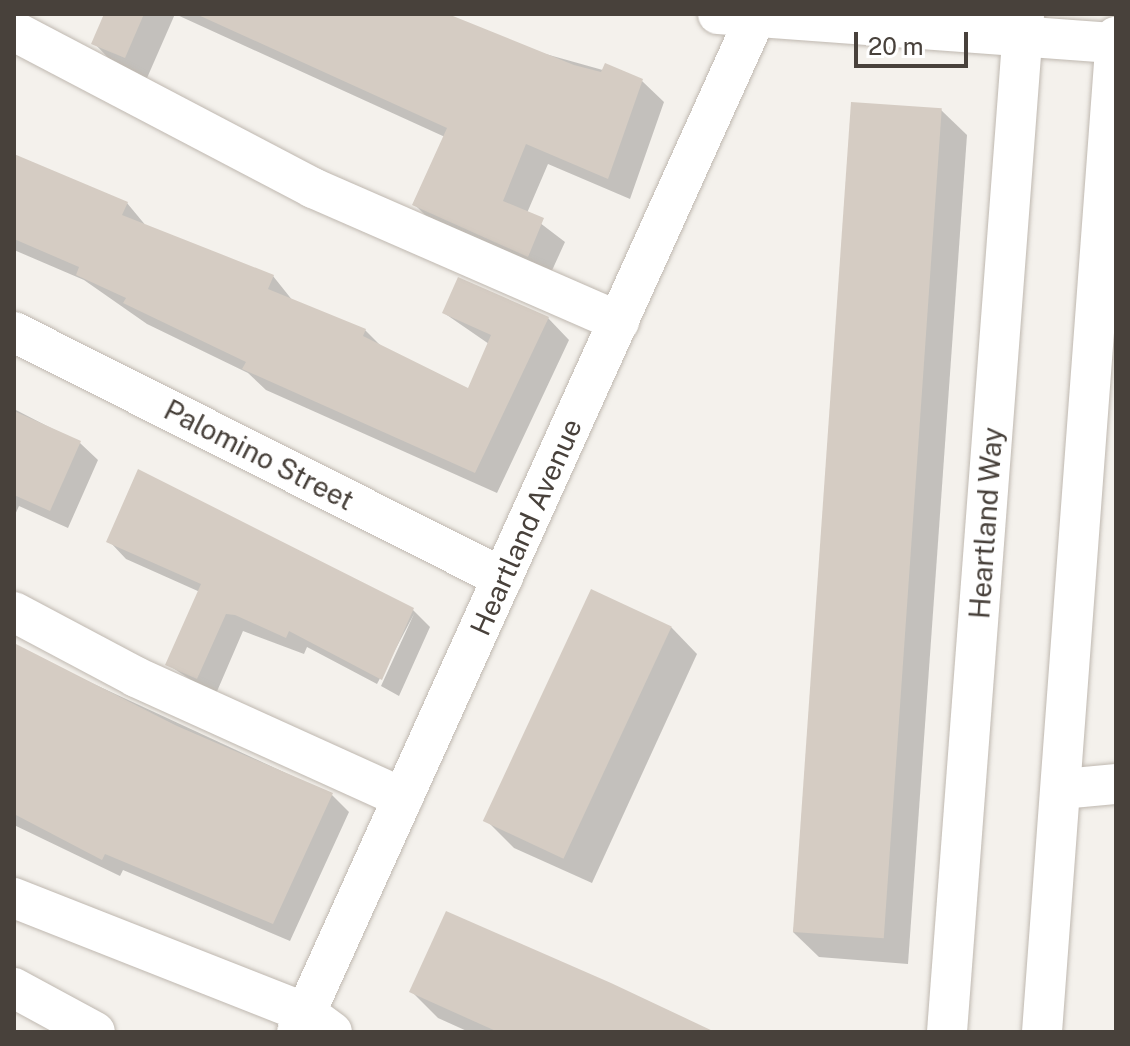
<!DOCTYPE html>
<html>
<head>
<meta charset="utf-8">
<style>
	body { margin:0 }
	#map { position:relative; width:1130px; height:1046px; overflow:hidden; background:#f4f1ec; font-family:"Public Sans",sans-serif }
	div>[style] { position:absolute }
	.shadow>* { inset:0; background:#0003 }
	.building>* { inset:0; background:#d5ccc3; transform-origin:0 0 }
	.roads { filter:drop-shadow(0 0 2px #bfb8b0) drop-shadow(0 0 2px #bfb8b0) }
	.minor>* { height:40px; margin:-20px; padding:0 20px; transform-origin:20px; border-radius:20px; background:#fff }
	span { translate:-50% -50%; white-space:nowrap; text-align:center; line-height:1.15; -webkit-text-stroke:6px #fff; paint-order:stroke }
	.street-label { font-size:28px; color:#48413b }
	.frame { position:absolute; inset:0; border:16px solid #48413b; pointer-events:none }
	.scale { position:absolute; left:854px; top:32px; width:114px; height:36px; box-sizing:border-box; border:4px solid #48413b; border-top:0; padding-left:10px; font-size:24px; line-height:28px; white-space:nowrap; color:#48413b; -webkit-text-stroke:6px #fff; paint-order:stroke }
</style>
</head>
<body>
<div id="map">
	<div class="shadow">
		<i style="clip-path:polygon(106px 14px,446px 14px,517px 46px,642px 81px,664px 102px,630px 199px,548px 164px,527px 213px,565px 242px,549px 277px,436px 226px,415px 205px,445px 137px,175px 14px,147px 78px,115px 65px,94px 43px)"></i>
		<i style="clip-path:polygon(941px 110px,967px 135px,908px 964px,819px 957px,793px 932px)"></i>
		<i style="clip-path:polygon(14px 156px,127px 203px,147px 227px,273px 276px,293px 301px,365px 330px,382px 347px,469px 390px,489px 344px,444px 313px,548px 318px,569px 340px,497px 493px,266px 390px,248px 373px,147px 324px,84px 280px,14px 250px)"></i>
		<i style="clip-path:polygon(14px 409px,80px 443px,98px 460px,68px 528px,19px 506px,14px 517px)"></i>
		<i style="clip-path:polygon(109px 541px,413px 610px,430px 627px,399px 696px,381px 686px,414px 614px,377px 684px,307px 647px,304px 654px,243px 631px,215px 696px,167px 664px,200px 592px,126px 559px)"></i>
		<i style="clip-path:polygon(671px 627px,697px 654px,592px 883px,514px 848px,487px 821px)"></i>
		<i style="clip-path:polygon(14px 647px,331px 794px,349px 812px,290px 941px,123px 870px,120px 876px,14px 825px)"></i>
		<i style="clip-path:polygon(412px 992px,707px 1032px,469px 1032px,438px 1018px)"></i>
	</div>
	<div class="building">
		<i style="clip-path:polygon(104px 14px,144px 14px,125px 58px,91px 44px)"></i>
		<i style="clip-path:polygon(196px 14px,448px 14px,574px 65px,601px 72px,605px 63px,643px 79px,608px 179px,526px 144px,503px 201px,544px 218px,528px 257px,412px 205px,447px 128px)"></i>
		<i style="left:851px;top:102px;width:91px;height:832px;rotate:4deg"></i>
		<i style="clip-path:polygon(14px 154px,128px 202px,122px 215px,274px 275px,268px 289px,366px 329px,363px 336px,468px 388px,491px 335px,442px 313px,458px 277px,549px 317px,475px 473px,242px 369px,246px 362px,123px 303px,126px 298px,76px 275px,79px 267px,14px 239px)"></i>
		<i style="clip-path:polygon(14px 411px,81px 441px,50px 511px,14px 495px)"></i>
		<i style="clip-path:polygon(138px 469px,414px 608px,382px 680px,289px 631px,286px 638px,235px 615px,226px 614px,197px 679px,165px 665px,201px 584px,106px 542px)"></i>
		<i style="left:591px;top:589px;width:89px;height:256px;rotate:25deg"></i>
		<i style="clip-path:polygon(14px 643px,177px 726px,333px 793px,273px 924px,105px 854px,102px 860px,14px 814px)"></i>
		<i style="clip-path:polygon(446px 911px,611px 983px,715px 1032px,498px 1032px,409px 992px)"></i>
	</div>
	<div class="roads">
		<div class="minor">
			<i style="left:718px;top:14px;width:399px;rotate:4.2deg"></i>
			<i style="left:14px;top:31px;width:338px;rotate:27.7deg"></i>
			<i style="left:313px;top:188px;width:334px;rotate:23.6deg"></i>
			<i style="left:14px;top:332px;width:547px;rotate:26.71deg"></i>
			<i style="left:14px;top:612px;width:138px;rotate:28deg"></i>
			<i style="left:136px;top:677px;width:293px;rotate:24.4deg"></i>
			<i style="left:1062px;top:789px;width:54px;rotate:-5.3deg"></i>
			<i style="left:14px;top:898px;width:314px;rotate:21.5deg"></i>
			<i style="left:306px;top:1013px;width:32px;rotate:36deg"></i>
			<i style="left:14px;top:988px;width:92px;rotate:28.5deg"></i>
			<i style="left:297px;top:1032px;width:1117px;rotate:-65.68deg"></i>
			<i style="left:947px;top:1032px;width:1021px;rotate:-85.67deg"></i>
			<i style="left:1042px;top:1032px;width:998px;rotate:-85.75deg"></i>
		</div>
	</div>
	<div class="street-label">
		<span style="left:259px;top:455px;rotate:27deg">Palomino Street</span>
		<span style="left:986px;top:523px;rotate:-86deg">Heartland Way</span>
		<span style="left:526px;top:527px;rotate:-66deg">Heartland Avenue</span>
	</div>
	<div class="frame"></div>
	<div class="scale">20 m</div>
</div>
</body>
</html>
